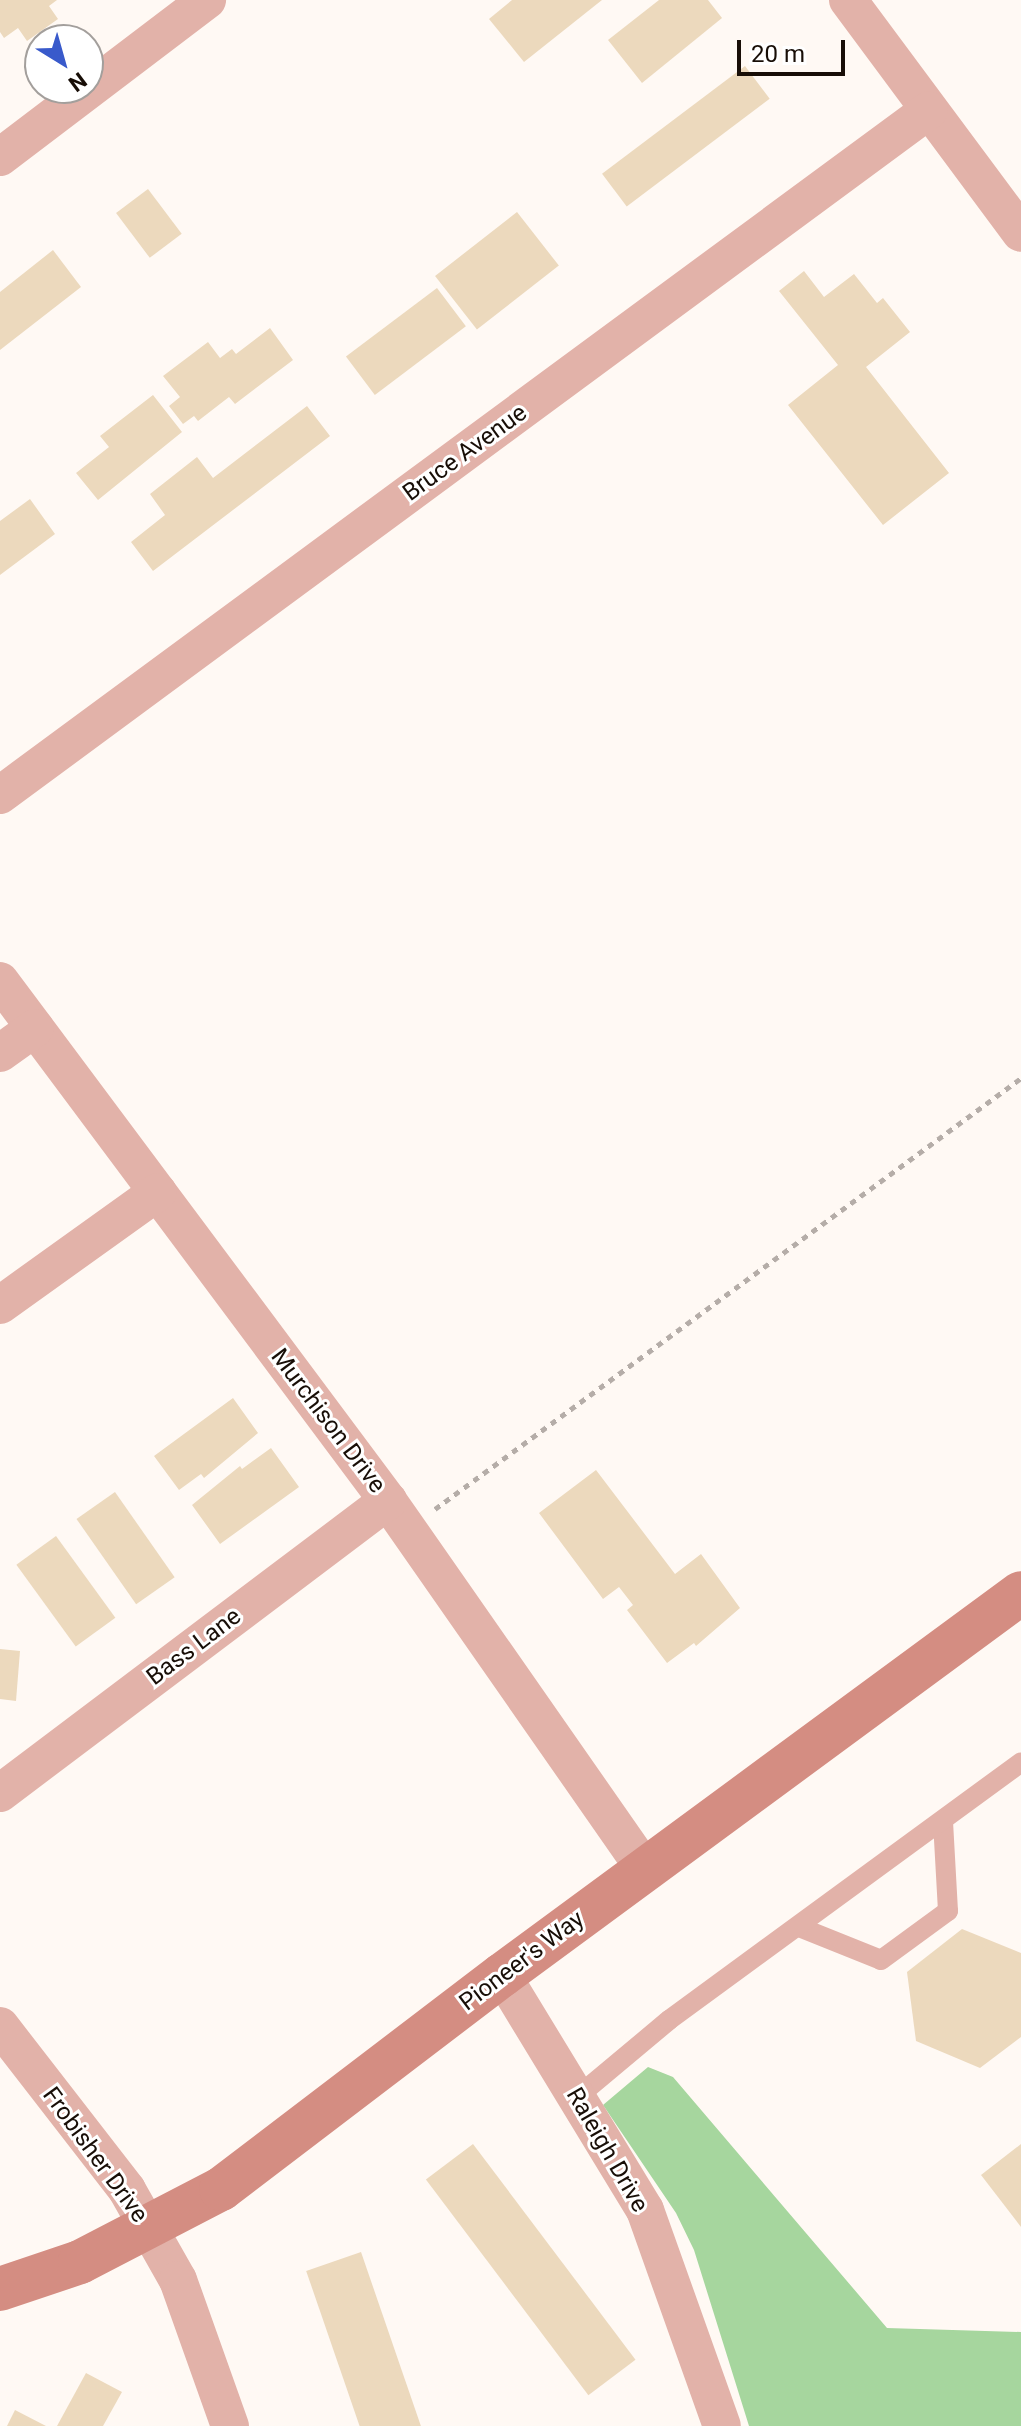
<!DOCTYPE html>
<html>
<head>
<meta charset="utf-8">
<style>
	body { margin:0 }
	#map { position:relative; width:1021px; height:2426px; overflow:hidden; background:#fff9f4; font-family:Roboto,sans-serif }
	div>[style] { position:absolute }
	.green>* { inset:0; background:#a6d69e }
	.building>* { inset:0; background:#ecd9bd; transform-origin:0 0 }
	.path>* { height:5px; margin-top:-2.5px; transform-origin:0; background:repeating-linear-gradient(90deg,#b5ada8 0 6px,transparent 0 12px) }
	.lane>* { height:20px; margin:-10px; padding:0 10px; transform-origin:10px; border-radius:10px; background:#e2b2a9 }
	.street>* { height:38px; margin:-19px; padding:0 19px; transform-origin:19px; border-radius:19px; background:#e2b2a9 }
	.secondary>* { height:44px; margin:-22px; padding:0 22px; transform-origin:22px; border-radius:22px; background:#d48d82 }
	span { translate:-50% -50%; white-space:nowrap; text-align:center; line-height:1.15; -webkit-text-stroke:6px #fff; paint-order:stroke }
	.street-label { font-size:24px; color:#180e07 }
	.north { position:absolute; left:24px; top:24px; width:80px; height:80px; box-sizing:border-box; background:#fff; border:2px solid #a39f9c; border-radius:50%; rotate:143deg; font-size:22px; font-weight:700; line-height:32px; text-align:center; color:#180e07 }
	.north::after { content:''; display:block; margin:auto; width:28px; height:36px; background:#395acb; clip-path:polygon(50% 0,100% 100%,50% 72%,0 100%) }
	.scale { position:absolute; left:737px; top:40px; width:108px; height:36px; box-sizing:border-box; border:4px solid #180e07; border-top:0; padding-left:10px; font-size:24px; line-height:28px; white-space:nowrap; color:#180e07; -webkit-text-stroke:6px #fff; paint-order:stroke }
</style>
</head>
<body>
<div id="map">
	<div class="green">
		<i style="clip-path:polygon(648px 2067px,673px 2077px,887px 2328px,1021px 2332px,1021px 2426px,749px 2426px,694px 2250px,676px 2213px,603px 2105px)"></i>
	</div>
	<div class="building">
		<i style="clip-path:polygon(0 0,57px 0,49px 6px,58px 19px,27px 41px,18px 28px,4px 38px,0 32px)"></i>
		<i style="clip-path:polygon(512px 0,602px 0,524px 62px,489px 19px)"></i>
		<i style="clip-path:polygon(659px 0,708px 0,722px 18px,642px 83px,608px 40px)"></i>
		<i style="left:745px;top:66px;width:41px;height:179px;rotate:53deg"></i>
		<i style="left:148px;top:189px;width:56px;height:40px;rotate:53deg"></i>
		<i style="left:517px;top:212px;width:68px;height:104px;rotate:52deg"></i>
		<i style="clip-path:polygon(53px 250px,81px 287px,0 350px,0 292px)"></i>
		<i style="clip-path:polygon(804px 271px,824px 297px,854px 274px,877px 303px,883px 298px,910px 332px,866px 367px,949px 473px,883px 525px,788px 405px,838px 365px,779px 291px)"></i>
		<i style="left:437px;top:288px;width:48px;height:114px;rotate:53deg"></i>
		<i style="clip-path:polygon(270px 328px,293px 360px,235px 404px,229px 397px,198px 421px,194px 416px,183px 424px,169px 406px,180px 397px,163px 376px,208px 342px,220px 358px,232px 349px,236px 354px)"></i>
		<i style="clip-path:polygon(153px 395px,182px 432px,98px 500px,76px 473px,109px 447px,100px 436px)"></i>
		<i style="clip-path:polygon(307px 406px,330px 436px,153px 571px,131px 542px,165px 515px,150px 494px,197px 457px,213px 478px)"></i>
		<i style="clip-path:polygon(30px 499px,55px 534px,0 575px,0 521px)"></i>
		<i style="clip-path:polygon(233px 1398px,258px 1433px,204px 1478px,201px 1474px,179px 1490px,154px 1456px)"></i>
		<i style="clip-path:polygon(271px 1448px,299px 1487px,220px 1544px,192px 1505px,240px 1466px,242px 1469px)"></i>
		<i style="clip-path:polygon(596px 1470px,675px 1574px,701px 1554px,740px 1608px,696px 1646px,694px 1643px,667px 1663px,627px 1610px,633px 1605px,619px 1587px,603px 1599px,539px 1513px)"></i>
		<i style="left:115px;top:1492px;width:104px;height:47px;rotate:55deg"></i>
		<i style="left:56px;top:1536px;width:101px;height:49px;rotate:54deg"></i>
		<i style="clip-path:polygon(0 1649px,20px 1651px,16px 1701px,0 1699px)"></i>
		<i style="clip-path:polygon(962px 1929px,1021px 1953px,1021px 2037px,980px 2068px,916px 2041px,907px 1972px)"></i>
		<i style="left:473px;top:2144px;width:270px;height:59px;rotate:53deg"></i>
		<i style="clip-path:polygon(1021px 2144px,1021px 2227px,981px 2175px)"></i>
		<i style="left:361px;top:2252px;width:184px;height:58px;rotate:71deg"></i>
		<i style="clip-path:polygon(86px 2373px,122px 2392px,103px 2426px,57px 2426px)"></i>
		<i style="clip-path:polygon(15px 2410px,46px 2426px,7px 2426px)"></i>
	</div>
	<div class="path">
		<i style="left:435px;top:1509px;width:727px;rotate:-36.33deg"></i>
	</div>
	<div class="lane">
		<i style="left:799px;top:1927px;width:88px;rotate:21.9deg"></i>
		<i style="left:881px;top:1960px;width:83px;rotate:-36.2deg"></i>
		<i style="left:948px;top:1911px;width:90px;rotate:-93.2deg"></i>
		<i style="left:577px;top:2097px;width:120px;rotate:-39.9deg"></i>
		<i style="left:669px;top:2020px;width:436px;rotate:-36.2deg"></i>
	</div>
	<div class="street">
		<i style="left:848px;top:0;width:290px;rotate:53.4deg"></i>
		<i style="left:0;top:157px;width:260px;rotate:-37.2deg"></i>
		<i style="left:0;top:795px;width:1154px;rotate:-36.4deg"></i>
		<i style="left:0;top:981px;width:649px;rotate:53.27deg"></i>
		<i style="left:388px;top:1501px;width:450px;rotate:55.1deg"></i>
		<i style="left:0;top:1053px;width:43px;rotate:-35.5deg"></i>
		<i style="left:0;top:1305px;width:194px;rotate:-35.6deg"></i>
		<i style="left:0;top:1793px;width:486px;rotate:-37deg"></i>
		<i style="left:502px;top:1975px;width:275px;rotate:58.7deg"></i>
		<i style="left:645px;top:2210px;width:229px;rotate:70.4deg"></i>
		<i style="left:0;top:2026px;width:207px;rotate:52.2deg"></i>
		<i style="left:127px;top:2190px;width:103px;rotate:60.5deg"></i>
		<i style="left:178px;top:2280px;width:155px;rotate:70.4deg"></i>
	</div>
	<div class="secondary">
		<i style="left:0;top:2289px;width:84px;rotate:-18.6deg"></i>
		<i style="left:80px;top:2262px;width:159px;rotate:-27.4deg"></i>
		<i style="left:221px;top:2189px;width:353px;rotate:-37.3deg"></i>
		<i style="left:502px;top:1975px;width:644px;rotate:-36.35deg"></i>
	</div>
	<div class="street-label">
		<span style="left:465px;top:453px;rotate:-36deg">Bruce Avenue</span>
		<span style="left:328px;top:1421px;rotate:53deg">Murchison Drive</span>
		<span style="left:194px;top:1647px;rotate:-37deg">Bass Lane</span>
		<span style="left:522px;top:1961px;rotate:-37deg">Pioneer's Way</span>
		<span style="left:607px;top:2150px;rotate:60deg">Raleigh Drive</span>
		<span style="left:95px;top:2155px;rotate:54deg">Frobisher Drive</span>
	</div>
	<div class="north">N</div>
	<div class="scale">20 m</div>
</div>
</body>
</html>
